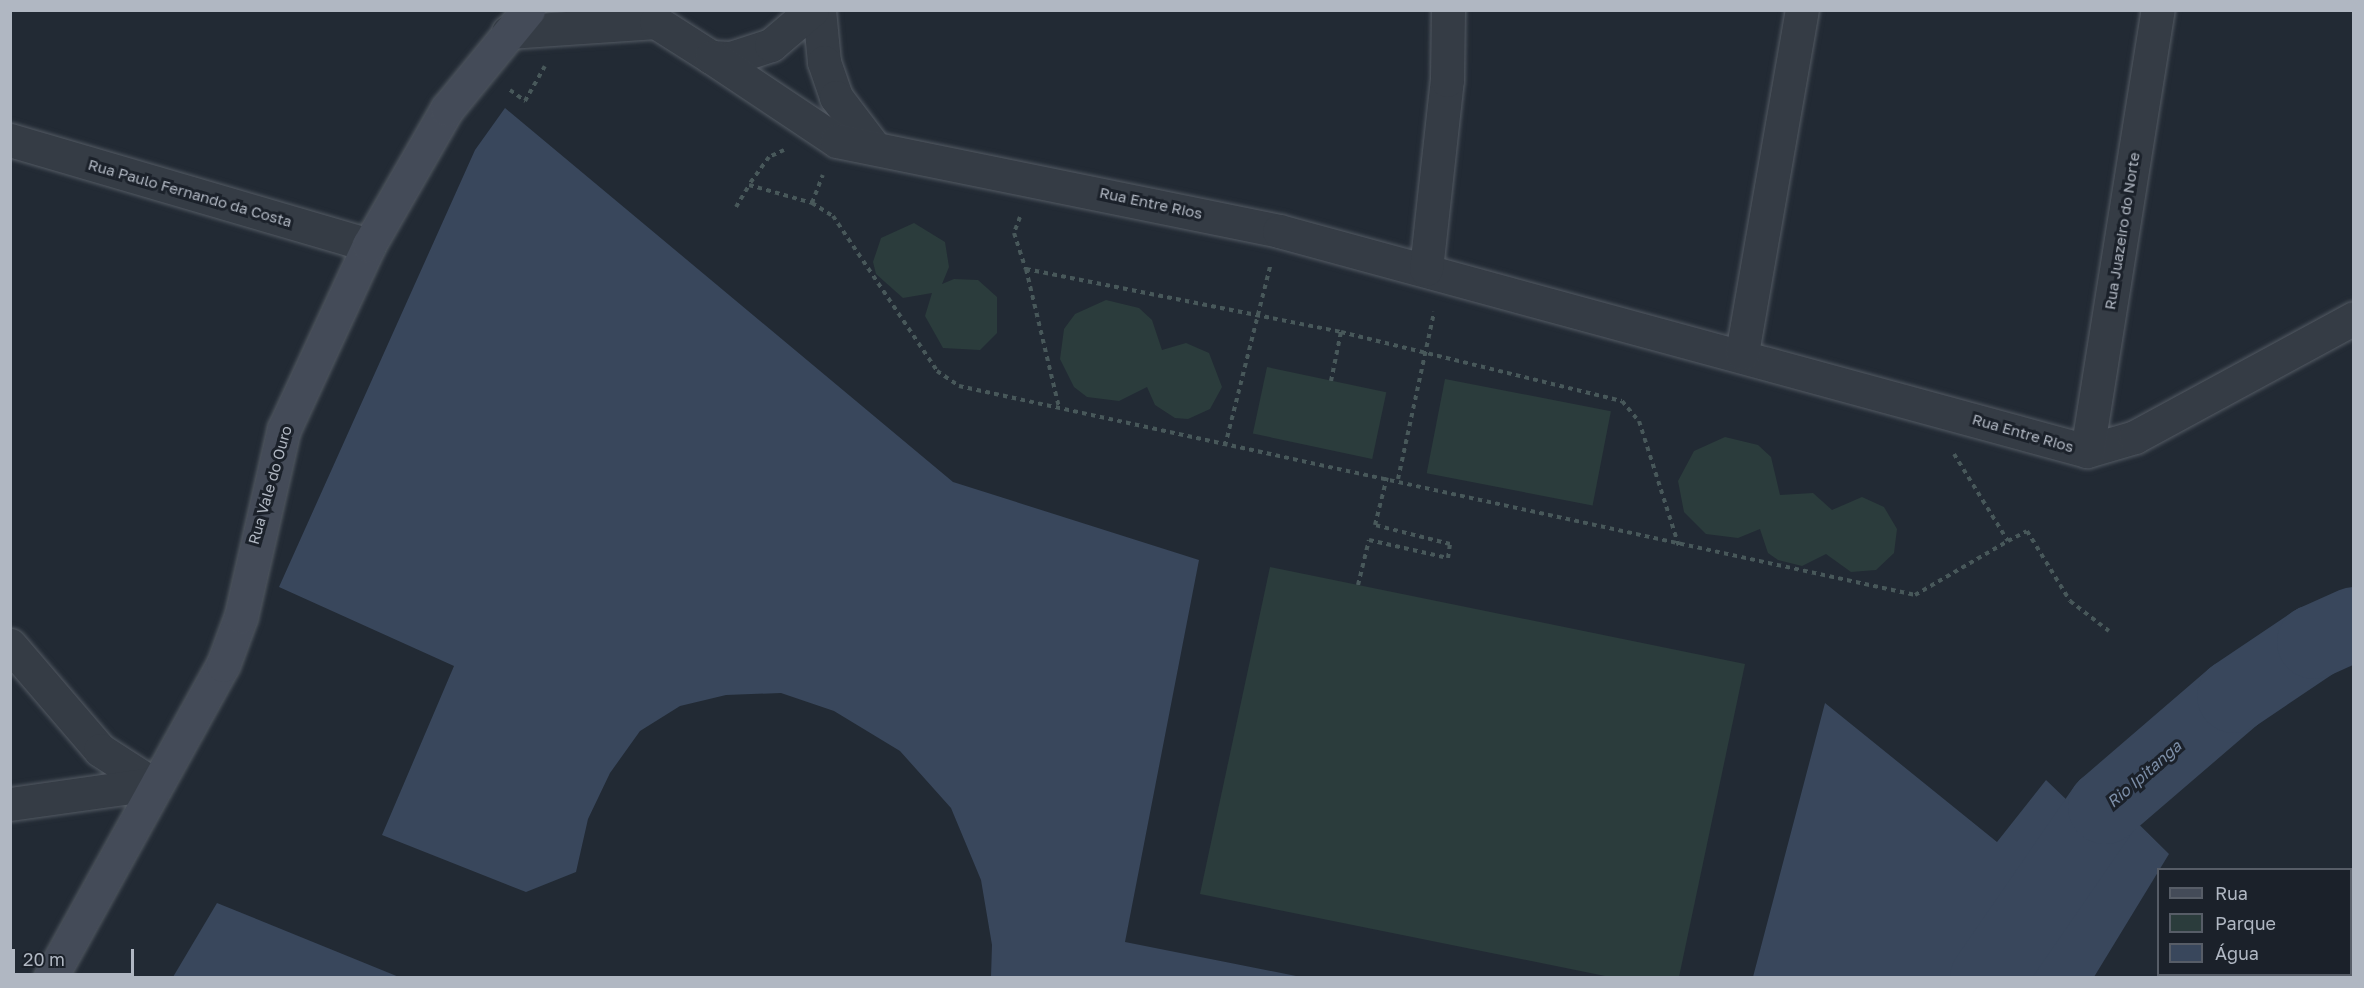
<!DOCTYPE html>
<html>
<head>
<meta charset="utf-8">
<style>
	body { margin:0 }
	#map { position:relative; width:2364px; height:988px; overflow:hidden; background:#222a34; font-family:"Golos Text",sans-serif }
	div>[style] { position:absolute }
	.green>* { inset:0; background:#2b3c3c; transform-origin:0 0 }
	.water>* { inset:0; background:#39475c }
	.river>* { height:74px; margin:-37px; padding:0 37px; transform-origin:37px; border-radius:37px; background:#39475c }
	.path>* { height:4px; margin-top:-2px; transform-origin:0; background:repeating-linear-gradient(90deg,#48585a 0 4.5px,transparent 0 9px) }
	.roads { filter:drop-shadow(0 0 2px #535a63) drop-shadow(0 0 2px #535a63) }
	.street>* { height:33px; margin:-16.5px; padding:0 16.5px; transform-origin:16.5px; border-radius:16.5px; background:#353c45 }
	.secondary>* { height:33px; margin:-16.5px; padding:0 16.5px; transform-origin:16.5px; border-radius:16.5px; background:#444b58 }
	span { translate:-50% -50%; white-space:nowrap; text-align:center; line-height:1.15; -webkit-text-stroke:6px #1b212a; paint-order:stroke }
	.street-label { font-size:15px; color:#b0b7c2 }
	.water-label { font-size:16px; color:#7c8ea7; font-style:italic }
	.frame { position:absolute; inset:0; border:12px solid #b0b7c2; pointer-events:none }
	.legend { position:absolute; left:2157px; top:868px; width:195px; height:108px; box-sizing:border-box; background:#1b212a; border:2px solid #575d67; margin:0; padding:8px 10px; list-style:none; font-size:18px; color:#b0b7c2 }
	.legend li { display:flex; align-items:center; gap:12px; height:30px }
	.legend b { width:30px; border:2px solid #575d67 }
	.scale { position:absolute; left:12px; top:949px; width:122px; height:27px; box-sizing:border-box; border:3px solid #b0b7c2; border-top:0; padding-left:8px; font-size:18px; line-height:21px; white-space:nowrap; color:#b0b7c2; -webkit-text-stroke:4px #1b212a; paint-order:stroke }
</style>
</head>
<body>
<div id="map">
	<div class="green">
		<i style="clip-path:polygon(914px 223px,945px 242px,949px 267px,942px 284px,954px 279px,978px 280px,997px 297px,997px 333px,980px 350px,943px 348px,925px 316px,932px 293px,903px 298px,876px 274px,873px 262px,881px 238px)"></i>
		<i style="clip-path:polygon(1106px 300px,1139px 308px,1152px 320px,1162px 350px,1186px 343px,1209px 353px,1222px 387px,1210px 409px,1188px 419px,1175px 418px,1155px 405px,1147px 387px,1119px 401px,1087px 397px,1074px 387px,1060px 359px,1064px 329px,1075px 314px)"></i>
		<i style="left:1267px;top:367px;width:122px;height:68px;rotate:12deg"></i>
		<i style="left:1445px;top:379px;width:169px;height:96px;rotate:11deg"></i>
		<i style="clip-path:polygon(1725px 437px,1758px 445px,1771px 457px,1780px 495px,1813px 493px,1832px 510px,1862px 497px,1884px 507px,1897px 529px,1894px 553px,1876px 570px,1851px 572px,1826px 554px,1802px 566px,1778px 560px,1768px 553px,1760px 529px,1738px 538px,1706px 534px,1684px 512px,1678px 481px,1694px 451px)"></i>
		<i style="clip-path:polygon(1270px 567px,1745px 664px,1679px 977px,1610px 977px,1200px 894px)"></i>
	</div>
	<div class="water">
		<i style="clip-path:polygon(505px 108px,953px 482px,1199px 560px,1125px 942px,1301px 977px,991px 977px,992px 945px,981px 880px,951px 808px,900px 751px,834px 711px,781px 693px,726px 695px,680px 706px,640px 731px,610px 773px,588px 819px,576px 872px,526px 892px,382px 835px,454px 666px,279px 587px,475px 150px)"></i>
		<i style="clip-path:polygon(1825px 703px,1997px 842px,2046px 780px,2071px 804px,2093px 779px,2169px 854px,2094px 977px,1753px 977px)"></i>
		<i style="clip-path:polygon(217px 903px,399px 977px,173px 977px)"></i>
	</div>
	<div class="river">
		<i style="left:1987px;top:978px;width:208px;rotate:-55.4deg"></i>
		<i style="left:2105px;top:807px;width:170px;rotate:-40.7deg"></i>
		<i style="left:2234px;top:696px;width:97px;rotate:-34deg"></i>
		<i style="left:2314px;top:642px;width:44px;rotate:-24.2deg"></i>
	</div>
	<div class="path">
		<i style="left:510px;top:90px;width:19px;rotate:36deg"></i>
		<i style="left:525px;top:101px;width:40px;rotate:-60.3deg"></i>
		<i style="left:784px;top:150px;width:17px;rotate:155deg"></i>
		<i style="left:769px;top:157px;width:34px;rotate:126deg"></i>
		<i style="left:749px;top:185px;width:66px;rotate:15.9deg"></i>
		<i style="left:812px;top:203px;width:25px;rotate:32deg"></i>
		<i style="left:833px;top:216px;width:187px;rotate:56.1deg"></i>
		<i style="left:937px;top:371px;width:27px;rotate:34deg"></i>
		<i style="left:959px;top:386px;width:979px;rotate:12.33deg"></i>
		<i style="left:1915px;top:595px;width:108px;rotate:-30.1deg"></i>
		<i style="left:812px;top:203px;width:30px;rotate:-69deg"></i>
		<i style="left:736px;top:207px;width:26px;rotate:-59deg"></i>
		<i style="left:1020px;top:217px;width:17px;rotate:111deg"></i>
		<i style="left:1014px;top:233px;width:38px;rotate:72deg"></i>
		<i style="left:1026px;top:269px;width:321px;rotate:11.3deg"></i>
		<i style="left:1341px;top:332px;width:289px;rotate:13.8deg"></i>
		<i style="left:1622px;top:401px;width:26px;rotate:50deg"></i>
		<i style="left:1639px;top:421px;width:131px;rotate:72.3deg"></i>
		<i style="left:1026px;top:269px;width:142px;rotate:76.6deg"></i>
		<i style="left:1331px;top:381px;width:50px;rotate:-78.5deg"></i>
		<i style="left:1225px;top:446px;width:185px;rotate:-75.9deg"></i>
		<i style="left:1954px;top:454px;width:102px;rotate:58.2deg"></i>
		<i style="left:2008px;top:541px;width:21px;rotate:-28deg"></i>
		<i style="left:2027px;top:531px;width:82px;rotate:58.4deg"></i>
		<i style="left:2070px;top:601px;width:49px;rotate:37.6deg"></i>
		<i style="left:1398px;top:479px;width:171px;rotate:-77.8deg"></i>
		<i style="left:1358px;top:585px;width:46px;rotate:-76.3deg"></i>
		<i style="left:1369px;top:540px;width:81px;rotate:12.8deg"></i>
		<i style="left:1448px;top:558px;width:14px;rotate:-82deg"></i>
		<i style="left:1450px;top:544px;width:77px;rotate:-165.8deg"></i>
		<i style="left:1375px;top:525px;width:49px;rotate:-76deg"></i>
		<i style="left:2192px;top:978px;width:5px;rotate:-53deg"></i>
		<i style="left:2225px;top:978px;width:4px;rotate:-63deg"></i>
		<i style="left:2246px;top:978px;width:4px;rotate:-63deg"></i>
	</div>
	<div class="roads">
		<div class="street">
			<i style="left:819px;top:10px;width:52px;rotate:84.5deg"></i>
			<i style="left:824px;top:62px;width:37px;rotate:71deg"></i>
			<i style="left:836px;top:97px;width:63px;rotate:52.8deg"></i>
			<i style="left:508px;top:32px;width:148px;rotate:-3.9deg"></i>
			<i style="left:656px;top:22px;width:65px;rotate:32.5deg"></i>
			<i style="left:711px;top:57px;width:20px;rotate:3deg"></i>
			<i style="left:731px;top:58px;width:42px;rotate:-18deg"></i>
			<i style="left:771px;top:45px;width:54px;rotate:-40.5deg"></i>
			<i style="left:711px;top:57px;width:151px;rotate:33.7deg"></i>
			<i style="left:837px;top:141px;width:451px;rotate:11.5deg"></i>
			<i style="left:1279px;top:231px;width:837px;rotate:15.23deg"></i>
			<i style="left:2087px;top:451px;width:50px;rotate:-16.3deg"></i>
			<i style="left:2135px;top:437px;width:249px;rotate:-28.5deg"></i>
			<i style="left:10px;top:140px;width:374px;rotate:16.3deg"></i>
			<i style="left:1426px;top:269px;width:190px;rotate:-83.7deg"></i>
			<i style="left:1447px;top:80px;width:70px;rotate:-89.2deg"></i>
			<i style="left:1742px;top:353px;width:348px;rotate:-80.1deg"></i>
			<i style="left:2087px;top:451px;width:447px;rotate:-80.9deg"></i>
			<i style="left:10px;top:645px;width:138px;rotate:49.4deg"></i>
			<i style="left:100px;top:750px;width:63px;rotate:32.7deg"></i>
			<i style="left:10px;top:804px;width:144px;rotate:-8deg"></i>
			<i style="left:2350px;top:915px;width:5px;rotate:-37deg"></i>
			<i style="left:2309px;top:978px;width:4px;rotate:-63deg"></i>
		</div>
		<div class="secondary">
			<i style="left:50px;top:978px;width:358px;rotate:-61.1deg"></i>
			<i style="left:223px;top:665px;width:52px;rotate:-69.8deg"></i>
			<i style="left:241px;top:616px;width:192px;rotate:-77.1deg"></i>
			<i style="left:284px;top:429px;width:203px;rotate:-65.2deg"></i>
			<i style="left:369px;top:245px;width:157px;rotate:-60.2deg"></i>
			<i style="left:447px;top:109px;width:128px;rotate:-50.7deg"></i>
		</div>
	</div>
	<div class="street-label">
		<span style="left:190px;top:193px;rotate:16deg">Rua Paulo Fernando da Costa</span>
		<span style="left:1151px;top:203px;rotate:12deg">Rua Entre Rios</span>
		<span style="left:2122px;top:231px;rotate:-81deg">Rua Juazeiro do Norte</span>
		<span style="left:2023px;top:433px;rotate:16deg">Rua Entre Rios</span>
		<span style="left:270px;top:485px;rotate:-74deg">Rua Vale do Ouro</span>
	</div>
	<div class="water-label">
		<span style="left:2144px;top:774px;rotate:-41deg">Rio Ipitanga</span>
	</div>
	<div class="frame"></div>
	<ul class="legend">
	<li><b style="height:8px;background:#444b58"></b>Rua</li>
	<li><b style="height:16px;background:#2b3c3c"></b>Parque</li>
	<li><b style="height:16px;background:#39475c"></b>Água</li>
	</ul>
	<div class="scale">20 m</div>
</div>
</body>
</html>
